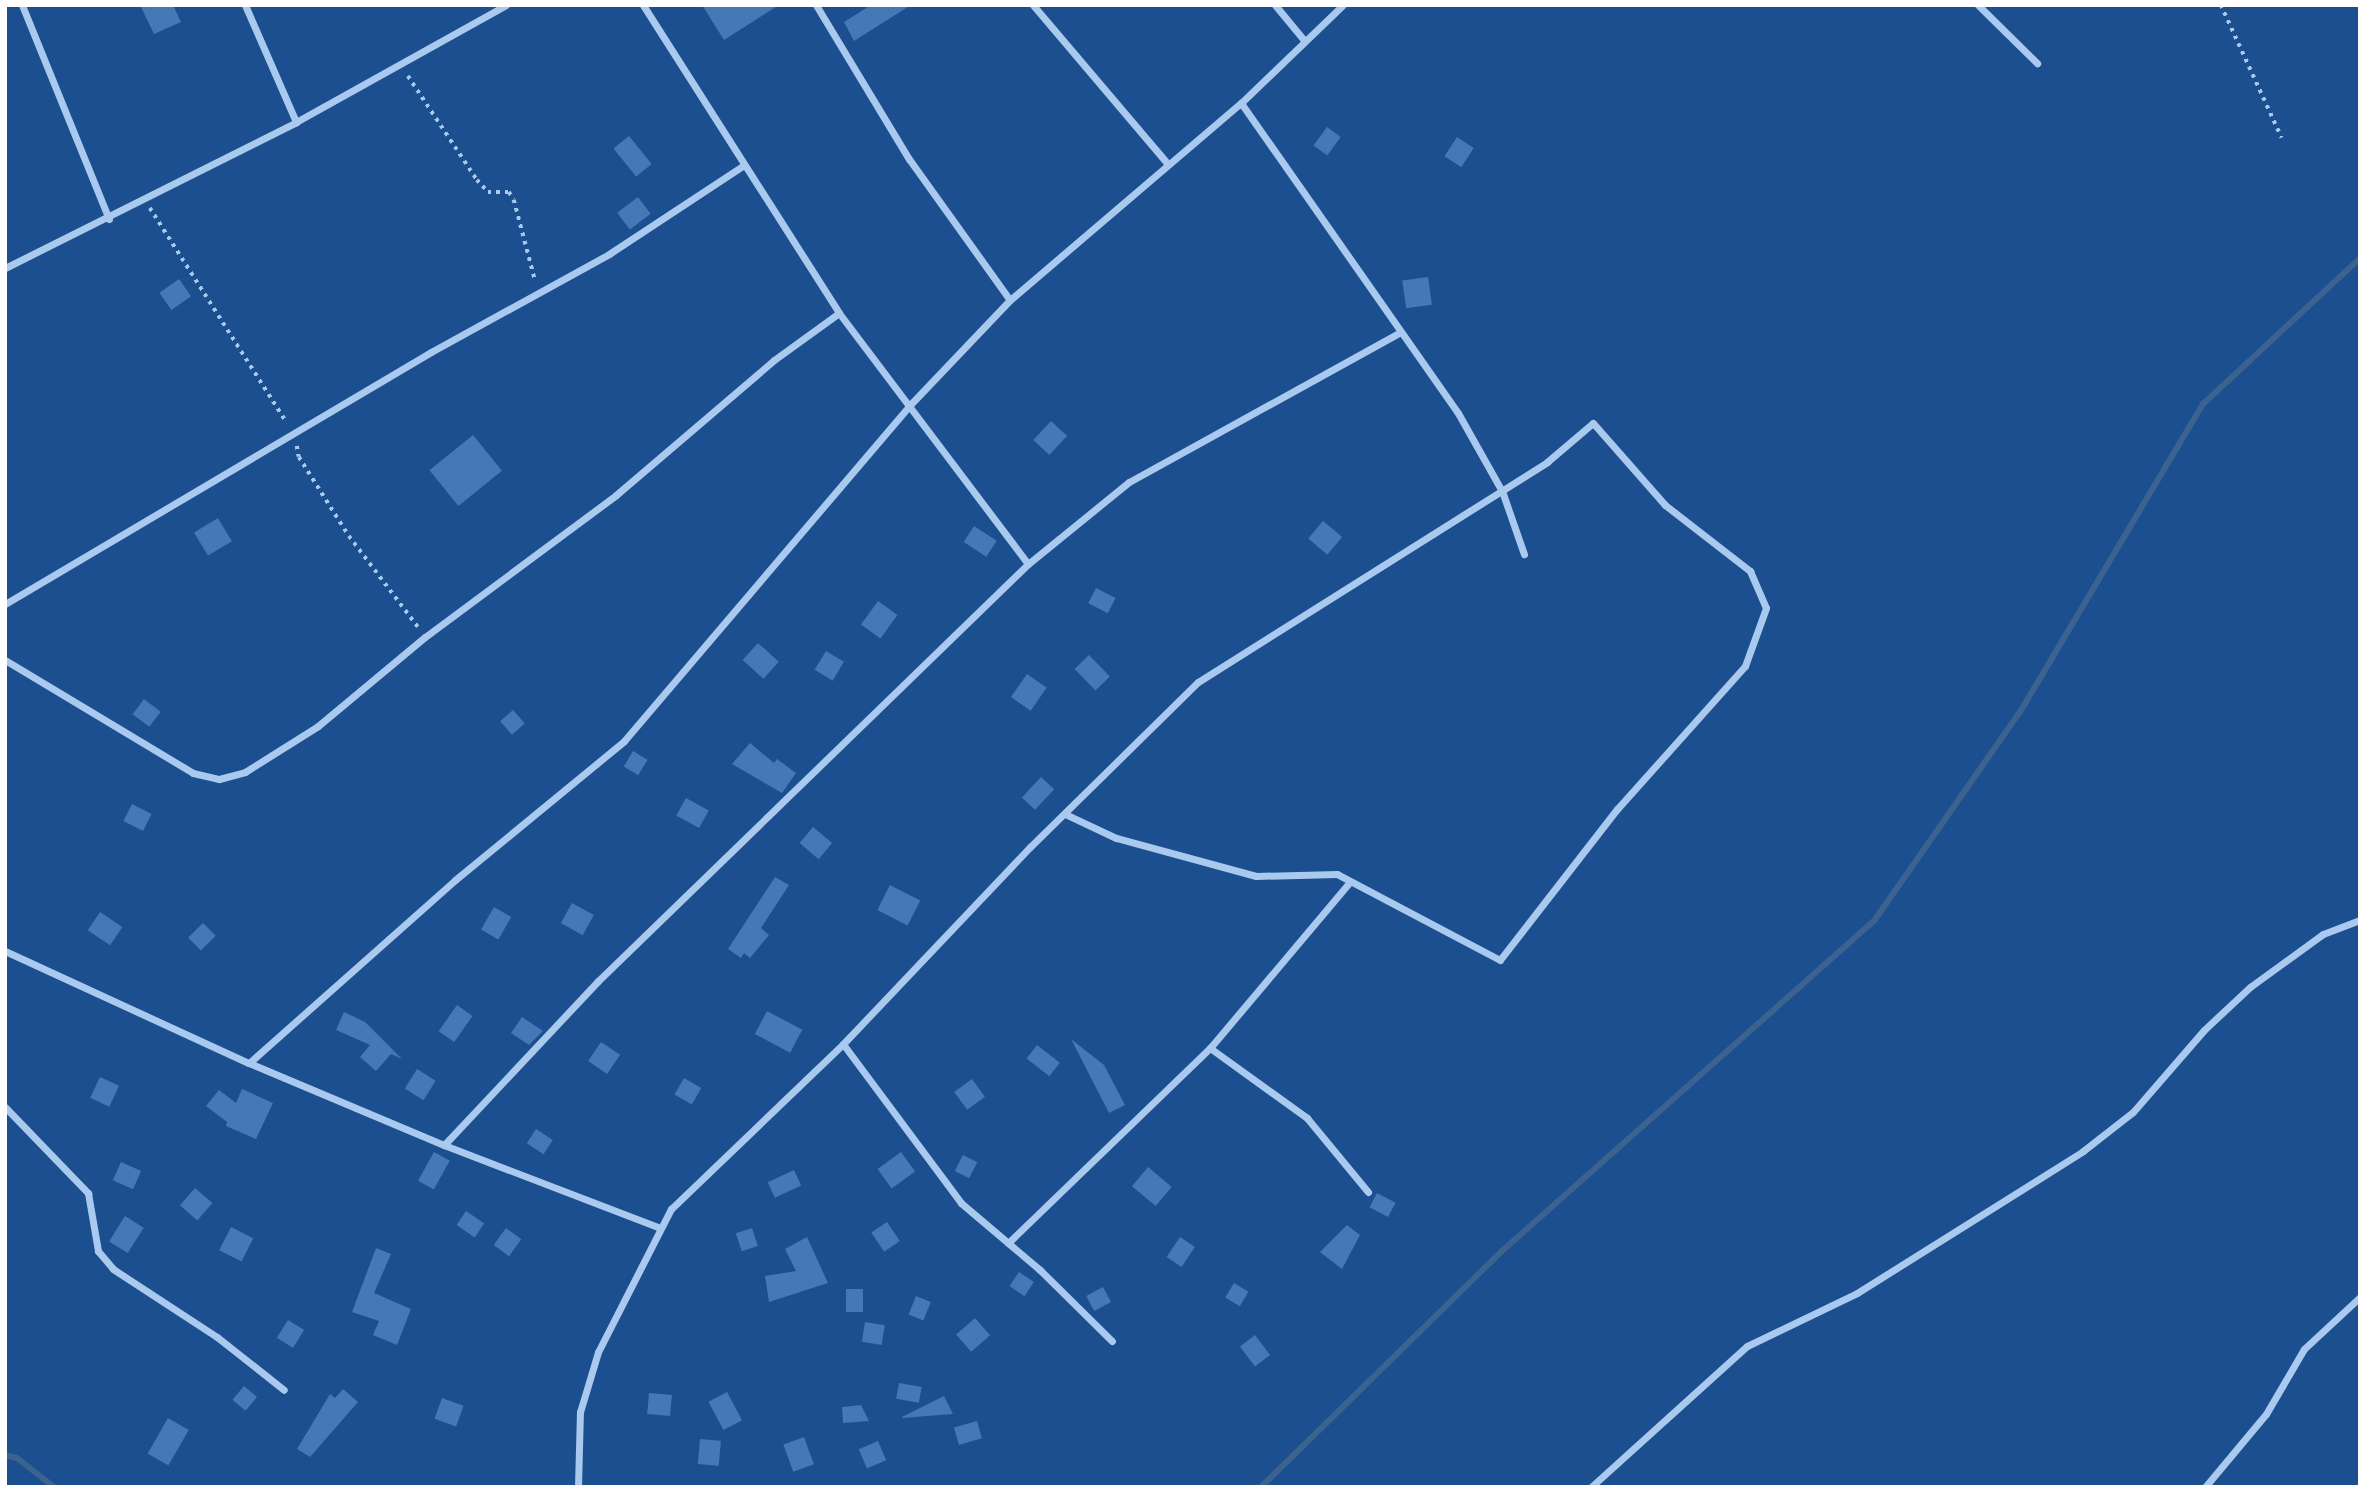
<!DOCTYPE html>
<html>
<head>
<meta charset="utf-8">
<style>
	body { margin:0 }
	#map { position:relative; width:2365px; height:1492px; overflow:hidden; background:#1b4f8f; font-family:Overpass,sans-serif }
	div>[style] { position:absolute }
	.stream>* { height:6px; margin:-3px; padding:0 3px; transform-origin:3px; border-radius:3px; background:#3c6290 }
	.building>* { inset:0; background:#4478b7; transform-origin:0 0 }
	.path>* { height:3.5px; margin-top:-1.75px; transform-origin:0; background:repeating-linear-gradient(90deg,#a9c9ee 0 3.5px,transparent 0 8.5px) }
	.street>* { height:7px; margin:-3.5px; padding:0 3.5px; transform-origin:3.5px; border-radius:3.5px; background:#a9c9ee }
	span { translate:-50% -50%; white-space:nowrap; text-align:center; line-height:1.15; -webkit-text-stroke:7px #1b4f8f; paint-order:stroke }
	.frame { position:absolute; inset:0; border:7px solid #fff; pointer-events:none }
</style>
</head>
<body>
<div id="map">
	<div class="stream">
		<i style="left:5px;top:1455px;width:12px;rotate:14deg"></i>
		<i style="left:17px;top:1458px;width:47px;rotate:38.1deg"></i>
		<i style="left:1261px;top:1487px;width:337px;rotate:-44.4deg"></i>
		<i style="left:1502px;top:1251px;width:497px;rotate:-41.6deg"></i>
		<i style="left:1874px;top:921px;width:255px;rotate:-55.1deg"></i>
		<i style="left:2020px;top:712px;width:358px;rotate:-59.3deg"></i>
		<i style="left:2203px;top:404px;width:214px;rotate:-42.9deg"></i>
	</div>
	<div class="building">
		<i style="clip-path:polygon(140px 5px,173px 5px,181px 22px,154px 34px)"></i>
		<i style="clip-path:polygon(702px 5px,779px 5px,724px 40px)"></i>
		<i style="clip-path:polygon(871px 5px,911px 5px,854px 41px,844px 22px)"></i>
		<i style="left:1327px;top:127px;width:17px;height:23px;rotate:36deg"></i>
		<i style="left:629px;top:136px;width:36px;height:20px;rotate:51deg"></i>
		<i style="left:1457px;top:137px;width:20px;height:23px;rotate:33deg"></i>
		<i style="left:638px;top:197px;width:21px;height:26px;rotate:53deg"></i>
		<i style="left:1428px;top:277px;width:28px;height:26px;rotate:82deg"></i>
		<i style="left:179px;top:279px;width:21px;height:24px;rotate:55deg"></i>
		<i style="left:1051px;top:421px;width:22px;height:26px;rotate:43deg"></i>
		<i style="left:473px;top:435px;width:46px;height:56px;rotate:51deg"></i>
		<i style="left:218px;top:518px;width:27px;height:28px;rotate:59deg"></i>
		<i style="left:1323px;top:521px;width:25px;height:23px;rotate:40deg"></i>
		<i style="left:974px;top:526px;width:27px;height:19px;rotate:33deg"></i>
		<i style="left:1096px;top:588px;width:22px;height:17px;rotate:27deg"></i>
		<i style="left:878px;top:601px;width:24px;height:29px;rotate:36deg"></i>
		<i style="left:758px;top:643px;width:28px;height:23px;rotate:42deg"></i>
		<i style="left:826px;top:651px;width:21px;height:22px;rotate:31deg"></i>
		<i style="left:1089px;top:655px;width:30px;height:20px;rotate:46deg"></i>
		<i style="left:1027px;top:674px;width:24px;height:28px;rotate:35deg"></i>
		<i style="left:144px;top:699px;width:21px;height:19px;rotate:37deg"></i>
		<i style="left:513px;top:710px;width:18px;height:17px;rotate:49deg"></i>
		<i style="clip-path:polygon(750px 743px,774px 763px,777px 759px,796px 773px,782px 793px,732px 764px)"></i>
		<i style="left:633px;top:751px;width:17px;height:18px;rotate:31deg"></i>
		<i style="left:1041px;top:777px;width:18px;height:28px;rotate:43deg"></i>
		<i style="left:686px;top:798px;width:26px;height:20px;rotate:29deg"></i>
		<i style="left:132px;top:804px;width:22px;height:19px;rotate:27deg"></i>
		<i style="left:813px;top:827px;width:25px;height:21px;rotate:40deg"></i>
		<i style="clip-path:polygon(775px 877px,789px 885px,761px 928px,769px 935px,750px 958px,744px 953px,741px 958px,728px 949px)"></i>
		<i style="left:890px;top:885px;width:34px;height:28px;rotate:27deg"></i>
		<i style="left:572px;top:903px;width:25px;height:23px;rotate:29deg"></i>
		<i style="left:494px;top:907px;width:20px;height:26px;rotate:30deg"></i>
		<i style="left:100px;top:912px;width:27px;height:22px;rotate:34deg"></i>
		<i style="left:203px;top:923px;width:18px;height:21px;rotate:45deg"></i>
		<i style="left:457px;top:1005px;width:19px;height:32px;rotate:35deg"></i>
		<i style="left:767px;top:1011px;width:40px;height:26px;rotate:28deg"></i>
		<i style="clip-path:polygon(344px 1012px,365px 1022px,402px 1059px,391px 1054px,376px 1071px,360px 1057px,370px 1045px,336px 1030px)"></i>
		<i style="clip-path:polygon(522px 1017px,543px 1031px,529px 1045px,511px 1033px)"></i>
		<i style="clip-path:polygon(1071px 1039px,1104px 1065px,1125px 1105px,1109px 1113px)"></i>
		<i style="left:601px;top:1042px;width:23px;height:23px;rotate:34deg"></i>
		<i style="left:1037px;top:1045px;width:29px;height:17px;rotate:38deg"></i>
		<i style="left:417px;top:1069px;width:22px;height:23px;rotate:32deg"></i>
		<i style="left:100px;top:1077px;width:21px;height:23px;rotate:25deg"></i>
		<i style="left:684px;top:1078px;width:20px;height:19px;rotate:30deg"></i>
		<i style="left:972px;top:1079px;width:22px;height:22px;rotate:54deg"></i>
		<i style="clip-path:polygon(242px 1089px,273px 1103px,256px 1139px,226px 1126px,227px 1122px,206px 1106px,219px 1090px,236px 1103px)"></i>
		<i style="left:536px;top:1129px;width:20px;height:17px;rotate:33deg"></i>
		<i style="left:434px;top:1152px;width:18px;height:33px;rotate:29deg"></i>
		<i style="left:901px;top:1152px;width:24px;height:29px;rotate:54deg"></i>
		<i style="left:963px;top:1155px;width:16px;height:18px;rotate:27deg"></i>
		<i style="left:121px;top:1162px;width:22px;height:20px;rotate:24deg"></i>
		<i style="left:1148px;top:1167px;width:31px;height:25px;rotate:40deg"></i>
		<i style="left:794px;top:1170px;width:17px;height:29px;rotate:65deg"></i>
		<i style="left:195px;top:1188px;width:23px;height:23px;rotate:41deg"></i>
		<i style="left:1377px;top:1193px;width:21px;height:16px;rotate:28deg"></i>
		<i style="left:466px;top:1211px;width:22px;height:17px;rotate:34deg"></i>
		<i style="left:125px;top:1216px;width:22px;height:30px;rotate:32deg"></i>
		<i style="left:887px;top:1222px;width:23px;height:19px;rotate:56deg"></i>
		<i style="clip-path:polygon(1347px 1225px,1360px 1235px,1342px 1269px,1320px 1252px)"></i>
		<i style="left:231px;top:1227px;width:25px;height:26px;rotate:27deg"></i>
		<i style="left:506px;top:1228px;width:19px;height:21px;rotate:36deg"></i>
		<i style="left:752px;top:1228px;width:19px;height:17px;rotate:72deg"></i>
		<i style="clip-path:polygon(807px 1237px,828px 1283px,769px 1302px,765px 1276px,796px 1271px,785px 1249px)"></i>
		<i style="left:1180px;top:1237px;width:18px;height:24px;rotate:34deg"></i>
		<i style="clip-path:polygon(376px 1248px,391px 1254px,374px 1293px,411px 1309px,397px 1345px,373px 1335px,379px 1321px,352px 1312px)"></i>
		<i style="left:1019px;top:1272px;width:18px;height:17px;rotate:34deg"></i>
		<i style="left:1234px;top:1283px;width:17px;height:17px;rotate:31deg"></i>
		<i style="left:1103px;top:1287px;width:17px;height:19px;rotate:62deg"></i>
		<i style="left:846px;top:1289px;width:17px;height:23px"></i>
		<i style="left:916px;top:1296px;width:16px;height:20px;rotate:22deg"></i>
		<i style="left:975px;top:1318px;width:23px;height:25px;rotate:49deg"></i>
		<i style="left:288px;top:1320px;width:19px;height:21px;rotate:32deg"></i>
		<i style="left:865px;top:1322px;width:20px;height:20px;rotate:9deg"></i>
		<i style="left:1255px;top:1335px;width:25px;height:19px;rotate:53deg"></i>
		<i style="left:899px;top:1383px;width:23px;height:16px;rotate:10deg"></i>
		<i style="left:244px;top:1386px;width:17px;height:18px;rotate:40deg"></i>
		<i style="clip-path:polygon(343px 1389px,358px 1402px,310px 1457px,297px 1449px,330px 1394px,335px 1398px)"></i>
		<i style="left:727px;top:1392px;width:32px;height:21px;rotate:62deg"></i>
		<i style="left:649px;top:1393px;width:23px;height:21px;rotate:5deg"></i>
		<i style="clip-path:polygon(944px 1396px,953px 1414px,902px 1418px,902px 1417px)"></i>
		<i style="left:442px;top:1398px;width:23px;height:22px;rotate:20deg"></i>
		<i style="clip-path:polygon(861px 1405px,869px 1421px,843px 1423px,842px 1407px)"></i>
		<i style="left:168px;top:1418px;width:24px;height:41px;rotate:30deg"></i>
		<i style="left:977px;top:1421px;width:18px;height:24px;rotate:74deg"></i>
		<i style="left:804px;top:1437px;width:29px;height:22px;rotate:70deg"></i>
		<i style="left:700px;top:1439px;width:21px;height:25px;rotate:5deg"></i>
		<i style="left:878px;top:1441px;width:21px;height:21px;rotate:67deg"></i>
	</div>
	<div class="path">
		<i style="left:2221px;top:5px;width:146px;rotate:65.4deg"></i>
		<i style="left:408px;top:76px;width:125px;rotate:56.4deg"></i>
		<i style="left:477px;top:180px;width:16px;rotate:47deg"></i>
		<i style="left:488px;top:192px;width:21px"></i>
		<i style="left:509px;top:192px;width:9px;rotate:58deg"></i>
		<i style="left:514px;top:200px;width:83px;rotate:75.3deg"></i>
		<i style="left:150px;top:208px;width:255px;rotate:57.5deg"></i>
		<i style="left:297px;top:446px;width:11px;rotate:80deg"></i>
		<i style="left:299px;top:457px;width:93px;rotate:57.7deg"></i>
		<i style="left:349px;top:536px;width:114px;rotate:52.8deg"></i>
	</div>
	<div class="street">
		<i style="left:22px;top:5px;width:231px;rotate:67.9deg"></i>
		<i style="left:245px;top:5px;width:128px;rotate:66.4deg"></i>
		<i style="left:643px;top:5px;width:365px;rotate:57.5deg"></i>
		<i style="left:839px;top:313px;width:314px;rotate:53deg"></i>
		<i style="left:816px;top:5px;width:180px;rotate:58.9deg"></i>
		<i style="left:909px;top:159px;width:173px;rotate:54.4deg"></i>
		<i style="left:1033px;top:5px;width:207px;rotate:49.7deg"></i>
		<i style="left:1275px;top:5px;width:45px;rotate:50.4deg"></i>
		<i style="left:1978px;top:5px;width:83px;rotate:44.5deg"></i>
		<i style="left:1241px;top:103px;width:378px;rotate:55deg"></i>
		<i style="left:1458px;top:413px;width:90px;rotate:60.6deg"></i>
		<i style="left:1502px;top:491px;width:67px;rotate:70.8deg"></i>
		<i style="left:5px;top:268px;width:326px;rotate:-26.6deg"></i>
		<i style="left:296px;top:122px;width:240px;rotate:-29.1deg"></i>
		<i style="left:5px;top:604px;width:495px;rotate:-30.6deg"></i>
		<i style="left:431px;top:352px;width:203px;rotate:-28.8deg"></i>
		<i style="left:609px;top:254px;width:162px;rotate:-33.4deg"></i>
		<i style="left:5px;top:660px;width:219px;rotate:31deg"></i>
		<i style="left:193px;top:773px;width:27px;rotate:13deg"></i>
		<i style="left:219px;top:779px;width:27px;rotate:-15deg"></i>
		<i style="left:245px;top:772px;width:86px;rotate:-32.2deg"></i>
		<i style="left:318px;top:726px;width:139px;rotate:-39.8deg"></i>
		<i style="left:425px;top:637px;width:238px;rotate:-36.6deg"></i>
		<i style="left:616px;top:495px;width:208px;rotate:-40.5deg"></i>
		<i style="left:774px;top:360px;width:80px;rotate:-35.9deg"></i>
		<i style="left:5px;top:951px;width:268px;rotate:24.7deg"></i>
		<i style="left:249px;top:1063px;width:212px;rotate:22.8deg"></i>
		<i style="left:444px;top:1145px;width:229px;rotate:21deg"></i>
		<i style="left:843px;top:1044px;width:198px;rotate:53.4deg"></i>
		<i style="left:961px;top:1203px;width:104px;rotate:40.3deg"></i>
		<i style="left:1040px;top:1270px;width:101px;rotate:44.6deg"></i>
		<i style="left:1210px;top:1048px;width:120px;rotate:35.8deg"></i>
		<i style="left:1307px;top:1118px;width:96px;rotate:50.5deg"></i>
		<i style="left:249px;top:1063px;width:276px;rotate:-41.6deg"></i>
		<i style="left:455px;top:880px;width:219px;rotate:-39.4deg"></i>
		<i style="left:624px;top:741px;width:440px;rotate:-49.6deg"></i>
		<i style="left:909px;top:406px;width:146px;rotate:-46.4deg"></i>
		<i style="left:1010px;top:300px;width:304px;rotate:-40.5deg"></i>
		<i style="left:1241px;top:103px;width:141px;rotate:-43.9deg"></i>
		<i style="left:5px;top:1107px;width:120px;rotate:46deg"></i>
		<i style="left:88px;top:1193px;width:59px;rotate:80.2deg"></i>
		<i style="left:98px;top:1251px;width:23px;rotate:50deg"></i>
		<i style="left:113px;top:1269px;width:124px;rotate:33.2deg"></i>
		<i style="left:217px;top:1337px;width:85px;rotate:38.3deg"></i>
		<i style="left:444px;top:1145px;width:225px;rotate:-46.8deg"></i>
		<i style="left:598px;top:981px;width:599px;rotate:-44.12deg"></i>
		<i style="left:1028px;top:564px;width:130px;rotate:-39.1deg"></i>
		<i style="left:1129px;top:482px;width:308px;rotate:-28.9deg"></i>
		<i style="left:1008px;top:1243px;width:281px;rotate:-44deg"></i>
		<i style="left:1210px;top:1048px;width:217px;rotate:-49.9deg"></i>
		<i style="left:578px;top:1487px;width:75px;rotate:-88.5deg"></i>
		<i style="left:580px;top:1412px;width:63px;rotate:-73.3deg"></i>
		<i style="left:598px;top:1352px;width:161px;rotate:-63deg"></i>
		<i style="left:671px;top:1209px;width:238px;rotate:-43.8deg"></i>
		<i style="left:843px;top:1044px;width:272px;rotate:-46.5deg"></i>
		<i style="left:1030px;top:847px;width:235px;rotate:-44.5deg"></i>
		<i style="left:1198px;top:682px;width:413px;rotate:-32.2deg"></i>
		<i style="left:1547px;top:462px;width:60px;rotate:-40.3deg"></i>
		<i style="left:1593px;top:423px;width:109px;rotate:48.7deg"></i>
		<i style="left:1665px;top:505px;width:108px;rotate:37.8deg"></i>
		<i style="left:1750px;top:571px;width:40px;rotate:66.6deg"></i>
		<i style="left:1766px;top:608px;width:62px;rotate:109.9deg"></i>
		<i style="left:1745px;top:666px;width:192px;rotate:131.8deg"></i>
		<i style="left:1617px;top:809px;width:191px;rotate:127.8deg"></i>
		<i style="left:1500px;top:960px;width:184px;rotate:-152.2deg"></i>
		<i style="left:1337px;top:874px;width:81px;rotate:178.6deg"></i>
		<i style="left:1256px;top:876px;width:145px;rotate:-164.8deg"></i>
		<i style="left:1116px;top:838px;width:56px;rotate:-154.8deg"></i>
		<i style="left:1591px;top:1487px;width:210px;rotate:-42.1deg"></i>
		<i style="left:1747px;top:1346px;width:122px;rotate:-25.7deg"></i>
		<i style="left:1857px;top:1293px;width:267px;rotate:-32.1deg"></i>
		<i style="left:2083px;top:1151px;width:63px;rotate:-38deg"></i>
		<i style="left:2133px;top:1112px;width:108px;rotate:-49.1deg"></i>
		<i style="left:2204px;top:1030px;width:63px;rotate:-43.1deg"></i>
		<i style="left:2250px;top:987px;width:90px;rotate:-36deg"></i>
		<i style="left:2323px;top:934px;width:40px;rotate:-21deg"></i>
		<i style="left:2205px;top:1487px;width:95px;rotate:-50.1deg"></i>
		<i style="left:2266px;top:1414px;width:75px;rotate:-59.7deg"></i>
		<i style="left:2304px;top:1349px;width:76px;rotate:-42.9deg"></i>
	</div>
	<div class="frame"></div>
</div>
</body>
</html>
